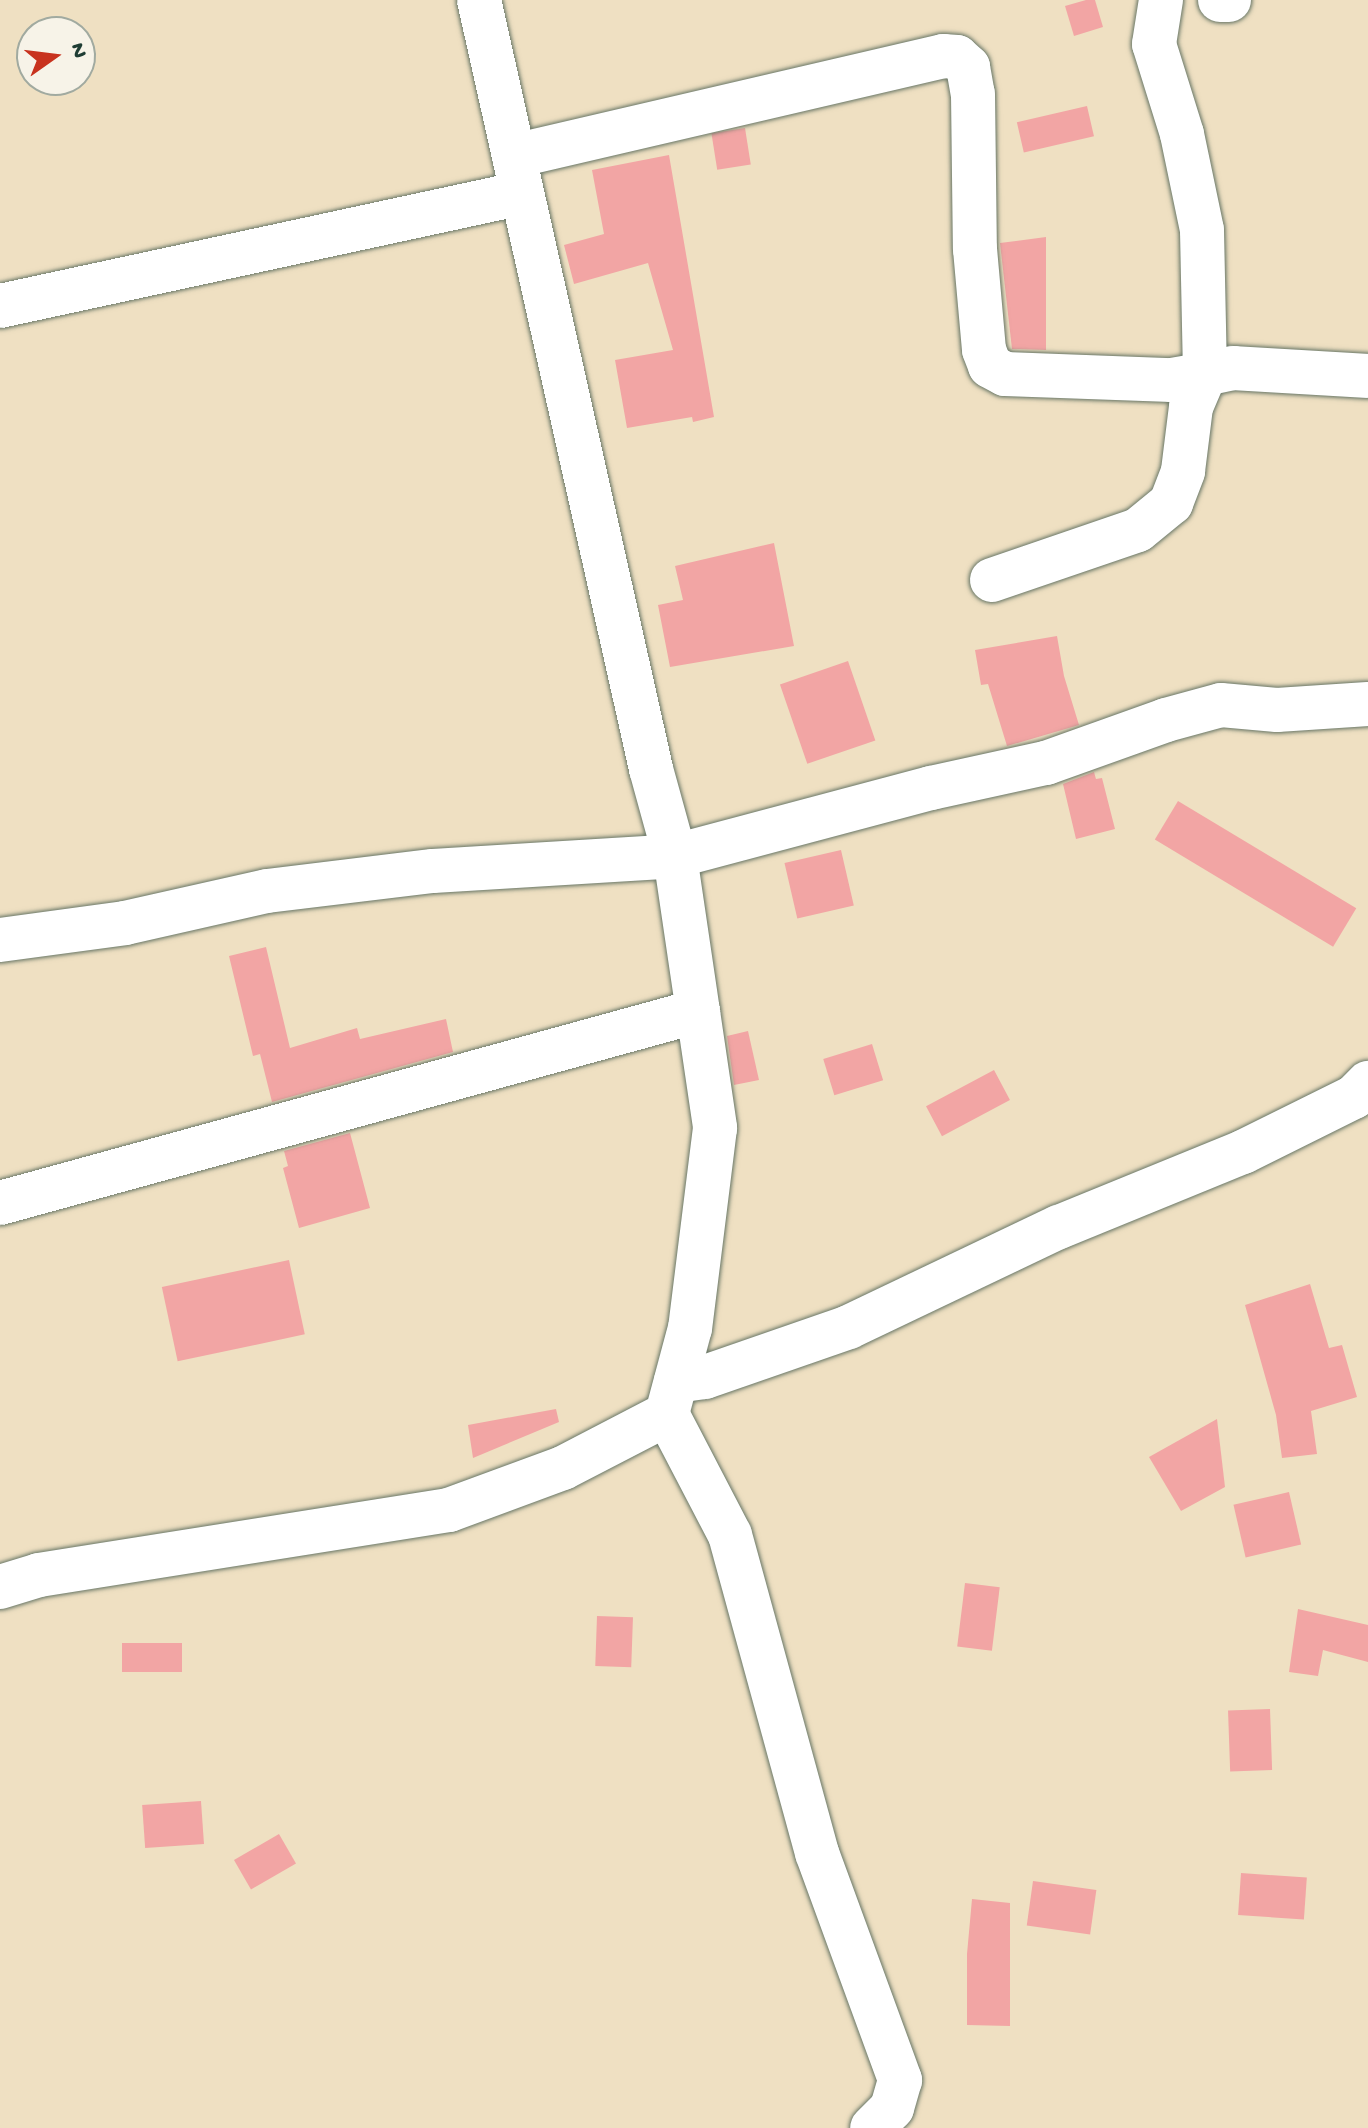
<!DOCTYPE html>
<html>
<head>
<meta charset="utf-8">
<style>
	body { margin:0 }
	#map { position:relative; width:1368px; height:2128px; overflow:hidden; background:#efe0c2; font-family:"Gochi Hand",sans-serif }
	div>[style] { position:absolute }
	.building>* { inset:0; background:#f2a5a4; transform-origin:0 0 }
	.roads { filter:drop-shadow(0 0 2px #687666) drop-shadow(0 0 2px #687666) }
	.minor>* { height:44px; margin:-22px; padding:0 22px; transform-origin:22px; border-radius:22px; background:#fff }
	span { translate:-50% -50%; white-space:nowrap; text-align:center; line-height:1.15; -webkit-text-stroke:7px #f7f3e8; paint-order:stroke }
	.north { position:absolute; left:16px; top:16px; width:80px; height:80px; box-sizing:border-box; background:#f7f3e8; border:2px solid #a1aaa0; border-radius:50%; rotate:76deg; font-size:22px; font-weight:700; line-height:32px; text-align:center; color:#1f3d34 }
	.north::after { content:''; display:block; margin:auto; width:28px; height:36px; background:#c8321e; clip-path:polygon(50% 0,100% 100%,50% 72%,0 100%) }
</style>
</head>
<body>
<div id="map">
	<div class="building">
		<i style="clip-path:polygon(1086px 0,1095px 0,1103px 27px,1074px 36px,1065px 6px)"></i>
		<i style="left:1087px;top:106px;width:31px;height:72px;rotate:77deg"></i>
		<i style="left:745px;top:128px;width:37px;height:34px;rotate:81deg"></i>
		<i style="clip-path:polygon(669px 155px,714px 417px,693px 422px,692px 417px,627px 428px,615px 360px,673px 350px,648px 263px,574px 284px,564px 245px,604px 234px,592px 170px)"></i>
		<i style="clip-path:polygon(1046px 237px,1046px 350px,1012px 349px,1000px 243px)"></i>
		<i style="clip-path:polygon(774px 543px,794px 646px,670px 667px,658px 605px,683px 600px,675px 566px)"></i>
		<i style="clip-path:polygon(1057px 636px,1064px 676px,1079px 725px,1007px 746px,988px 684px,981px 685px,975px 650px)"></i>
		<i style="left:848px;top:661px;width:84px;height:72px;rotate:71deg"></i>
		<i style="clip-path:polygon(1094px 772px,1096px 779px,1102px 778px,1115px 829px,1076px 839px,1063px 784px)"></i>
		<i style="left:1178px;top:801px;width:208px;height:45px;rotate:31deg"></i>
		<i style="left:841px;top:850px;width:57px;height:58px;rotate:77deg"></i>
		<i style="clip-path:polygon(266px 947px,290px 1048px,357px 1028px,360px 1039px,446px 1019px,453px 1052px,272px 1102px,260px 1054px,253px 1056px,229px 956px)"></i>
		<i style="clip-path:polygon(748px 1031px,759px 1080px,734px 1085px,727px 1036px)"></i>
		<i style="left:872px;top:1044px;width:38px;height:51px;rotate:73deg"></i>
		<i style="left:994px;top:1070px;width:34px;height:77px;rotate:62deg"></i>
		<i style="clip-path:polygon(350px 1133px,370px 1208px,299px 1228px,283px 1168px,288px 1166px,284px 1151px)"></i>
		<i style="left:289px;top:1260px;width:76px;height:130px;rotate:78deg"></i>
		<i style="clip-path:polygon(1310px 1284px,1329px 1348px,1342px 1345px,1357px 1397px,1311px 1411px,1317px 1454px,1282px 1458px,1276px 1415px,1245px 1305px)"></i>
		<i style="clip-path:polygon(556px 1409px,559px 1422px,473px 1458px,468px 1425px)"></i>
		<i style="clip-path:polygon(1217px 1419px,1225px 1487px,1181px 1511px,1149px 1457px)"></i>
		<i style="left:1289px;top:1492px;width:54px;height:57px;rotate:77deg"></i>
		<i style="left:965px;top:1583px;width:35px;height:64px;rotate:7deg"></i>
		<i style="clip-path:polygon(1298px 1609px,1368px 1625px,1368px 1662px,1323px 1650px,1318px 1676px,1289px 1672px)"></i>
		<i style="left:597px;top:1616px;width:36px;height:50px;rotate:2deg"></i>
		<i style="left:122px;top:1643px;width:60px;height:29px"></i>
		<i style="left:1270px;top:1709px;width:61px;height:42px;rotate:88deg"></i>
		<i style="left:201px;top:1801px;width:43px;height:59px;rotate:86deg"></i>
		<i style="left:279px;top:1834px;width:34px;height:52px;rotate:60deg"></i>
		<i style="left:1241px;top:1873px;width:66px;height:42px;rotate:4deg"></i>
		<i style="left:1033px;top:1881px;width:64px;height:45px;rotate:8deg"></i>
		<i style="clip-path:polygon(972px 1899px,1010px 1903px,1010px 2026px,967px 2025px,967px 1954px)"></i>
	</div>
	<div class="roads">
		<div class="minor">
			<i style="left:479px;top:0;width:788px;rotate:77.39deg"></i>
			<i style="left:651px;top:769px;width:90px;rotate:74.6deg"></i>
			<i style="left:675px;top:856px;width:275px;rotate:81.6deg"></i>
			<i style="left:715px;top:1128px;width:202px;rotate:97.1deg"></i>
			<i style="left:690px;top:1328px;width:89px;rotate:105deg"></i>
			<i style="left:667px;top:1414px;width:136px;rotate:62.5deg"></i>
			<i style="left:730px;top:1535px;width:330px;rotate:74.7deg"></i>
			<i style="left:817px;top:1853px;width:242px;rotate:69.9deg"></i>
			<i style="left:900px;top:2080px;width:29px;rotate:106deg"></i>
			<i style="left:892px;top:2108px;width:28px;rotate:135deg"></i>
			<i style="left:1220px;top:0;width:9px"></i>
			<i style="left:514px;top:156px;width:441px;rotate:-13.1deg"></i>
			<i style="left:943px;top:56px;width:14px;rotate:4deg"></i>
			<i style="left:957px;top:57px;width:15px;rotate:42deg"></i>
			<i style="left:968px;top:67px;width:27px;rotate:80deg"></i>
			<i style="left:973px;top:94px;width:155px;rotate:89.3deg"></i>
			<i style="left:975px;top:249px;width:101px;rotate:84.9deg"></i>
			<i style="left:984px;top:350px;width:17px;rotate:69deg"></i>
			<i style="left:990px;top:366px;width:17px;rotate:28deg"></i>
			<i style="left:1005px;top:374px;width:167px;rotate:2.1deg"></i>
			<i style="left:1172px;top:380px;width:34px;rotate:-10deg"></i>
			<i style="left:1205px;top:374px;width:144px;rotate:-91.2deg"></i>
			<i style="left:1202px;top:230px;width:98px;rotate:-101.8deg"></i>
			<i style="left:1182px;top:134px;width:94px;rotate:-107.3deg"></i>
			<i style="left:1154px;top:44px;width:45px;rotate:-81deg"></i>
			<i style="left:0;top:306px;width:534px;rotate:-12.21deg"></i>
			<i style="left:992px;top:580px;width:154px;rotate:-18.9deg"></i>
			<i style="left:1138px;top:530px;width:43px;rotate:-39.3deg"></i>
			<i style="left:1171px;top:503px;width:34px;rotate:-69deg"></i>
			<i style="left:1183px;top:471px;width:64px;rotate:-82.9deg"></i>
			<i style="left:1191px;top:407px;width:36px;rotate:-67deg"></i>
			<i style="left:1205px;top:374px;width:29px;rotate:-12deg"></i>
			<i style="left:1233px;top:368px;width:135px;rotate:3.4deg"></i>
			<i style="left:0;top:940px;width:126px;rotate:-7.7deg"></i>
			<i style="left:125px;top:923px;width:146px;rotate:-12.7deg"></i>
			<i style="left:267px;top:891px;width:167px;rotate:-6.9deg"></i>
			<i style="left:433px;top:871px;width:242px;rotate:-3.5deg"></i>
			<i style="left:675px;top:856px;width:265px;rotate:-14.9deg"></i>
			<i style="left:931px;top:788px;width:118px;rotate:-12.3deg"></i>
			<i style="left:1046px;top:763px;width:127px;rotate:-19.7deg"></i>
			<i style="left:1166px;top:720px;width:57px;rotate:-15.3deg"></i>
			<i style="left:1221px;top:705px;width:56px;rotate:5.1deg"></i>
			<i style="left:1277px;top:710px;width:91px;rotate:-3.8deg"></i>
			<i style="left:0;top:1203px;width:724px;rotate:-15.38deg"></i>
			<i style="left:676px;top:1381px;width:29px;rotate:-8deg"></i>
			<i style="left:705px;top:1377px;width:152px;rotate:-19.1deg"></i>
			<i style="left:849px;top:1327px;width:233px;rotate:-25.5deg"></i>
			<i style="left:1059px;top:1227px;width:199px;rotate:-22.2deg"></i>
			<i style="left:1243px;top:1152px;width:124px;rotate:-26.4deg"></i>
			<i style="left:1354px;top:1097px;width:20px;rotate:-45deg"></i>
			<i style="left:0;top:1587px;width:41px;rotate:-17.1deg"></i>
			<i style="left:39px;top:1575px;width:415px;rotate:-9deg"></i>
			<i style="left:449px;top:1510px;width:121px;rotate:-20.2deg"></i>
			<i style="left:563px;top:1468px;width:117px;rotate:-27.4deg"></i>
		</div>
	</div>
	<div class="north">N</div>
</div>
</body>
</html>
